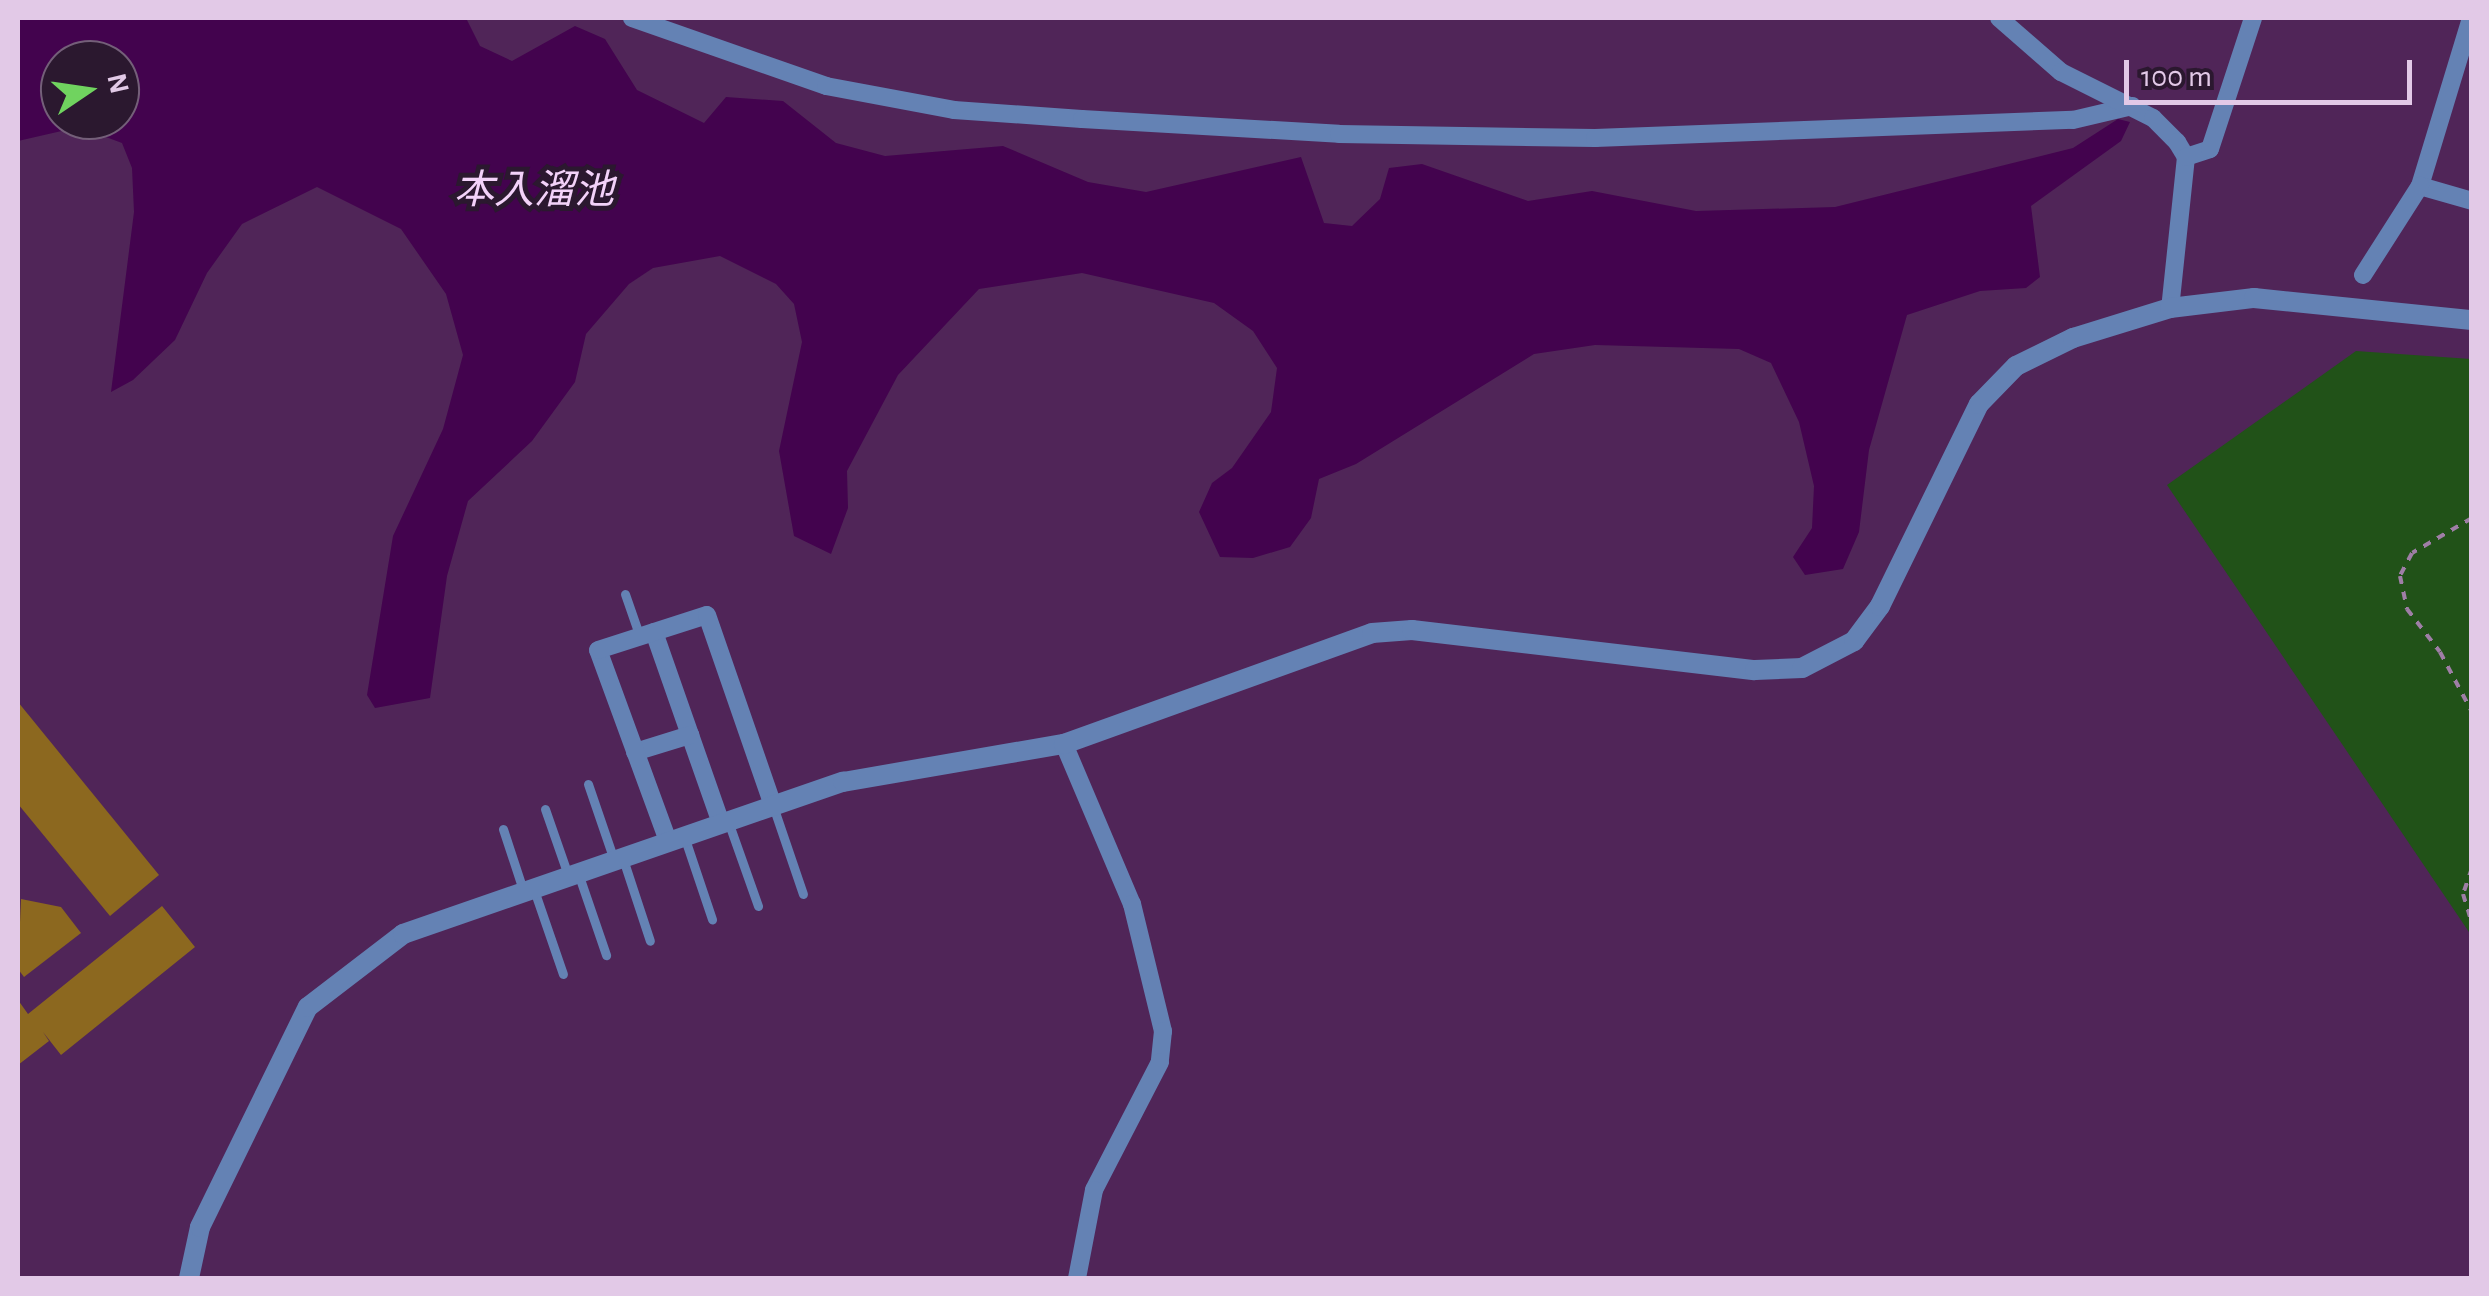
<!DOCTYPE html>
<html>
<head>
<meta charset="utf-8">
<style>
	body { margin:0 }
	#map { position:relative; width:2489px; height:1296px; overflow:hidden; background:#502558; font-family:"Alegreya Sans","Noto Sans JP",sans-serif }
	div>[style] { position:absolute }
	.green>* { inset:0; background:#215218 }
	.water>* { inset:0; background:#43034e }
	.building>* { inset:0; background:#8c681f }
	.path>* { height:4px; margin-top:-2px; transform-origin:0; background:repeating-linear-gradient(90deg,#9f7ea6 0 8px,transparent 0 16px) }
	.service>* { height:9px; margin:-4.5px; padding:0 4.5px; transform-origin:4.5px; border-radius:4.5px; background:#6482b4 }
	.minor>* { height:18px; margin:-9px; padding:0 9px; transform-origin:9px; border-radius:9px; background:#6482b4 }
	.tertiary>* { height:20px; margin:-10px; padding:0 10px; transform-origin:10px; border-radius:10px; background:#6482b4 }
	span { translate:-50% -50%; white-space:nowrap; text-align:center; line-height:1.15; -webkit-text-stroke:10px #2b182f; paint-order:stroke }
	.water-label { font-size:40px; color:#f3d2f9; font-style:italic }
	.frame { position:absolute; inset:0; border:20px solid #e2c9e7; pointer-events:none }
	.north { position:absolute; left:40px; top:40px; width:100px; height:100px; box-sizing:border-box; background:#2b182f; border:2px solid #745f79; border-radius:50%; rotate:77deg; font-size:28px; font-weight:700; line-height:40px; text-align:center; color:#e2c9e7 }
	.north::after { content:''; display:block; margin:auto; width:35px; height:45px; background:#70d35f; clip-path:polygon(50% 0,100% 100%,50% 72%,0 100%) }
	.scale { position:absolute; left:2124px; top:60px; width:288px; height:45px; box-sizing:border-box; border:5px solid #e2c9e7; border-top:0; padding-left:12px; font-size:30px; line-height:35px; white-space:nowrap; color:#e2c9e7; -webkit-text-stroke:8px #2b182f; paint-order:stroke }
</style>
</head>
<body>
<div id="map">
	<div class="green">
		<i style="clip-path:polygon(2356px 351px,2471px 359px,2471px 935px,2167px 485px)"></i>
	</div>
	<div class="water">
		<i style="clip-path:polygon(evenodd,18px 18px,466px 18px,480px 46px,512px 61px,575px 26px,605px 39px,637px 90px,704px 123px,726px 97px,783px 101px,836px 143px,885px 156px,1003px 146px,1088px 182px,1146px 192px,1301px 157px,1324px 223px,1352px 226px,1380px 199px,1389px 168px,1422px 164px,1528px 201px,1592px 191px,1696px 211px,1835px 207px,2073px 148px,2118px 119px,2130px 122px,2121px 141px,2031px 206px,2040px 277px,2026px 288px,1980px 291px,1907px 315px,1869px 450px,1859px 532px,1843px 569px,1805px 575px,1793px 557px,1812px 528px,1814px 486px,1799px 422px,1771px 363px,1739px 349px,1595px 345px,1534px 354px,1356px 464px,1319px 479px,1311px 518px,1290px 547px,1253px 558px,1220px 557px,1199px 512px,1212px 483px,1232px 468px,1271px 412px,1277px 368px,1253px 331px,1214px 303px,1082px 273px,979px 289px,898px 375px,847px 471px,848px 508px,831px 554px,794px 536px,779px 451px,802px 342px,794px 304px,776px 284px,720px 256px,653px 268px,629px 284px,586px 334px,575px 382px,532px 441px,468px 501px,447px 576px,430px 698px,375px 708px,367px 695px,393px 536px,443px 429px,463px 355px,446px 294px,401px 229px,317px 187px,242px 224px,207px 273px,175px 340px,133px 380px,111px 392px,134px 212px,132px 168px,122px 143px,79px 127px,18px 141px,18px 18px,60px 60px,120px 60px,120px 120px,60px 120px,60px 60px)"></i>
	</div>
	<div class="building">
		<i style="clip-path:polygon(18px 702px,159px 875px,110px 916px,18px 804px)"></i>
		<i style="clip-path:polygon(21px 899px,61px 907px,81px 933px,24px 977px,18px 969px)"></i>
		<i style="clip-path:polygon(162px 906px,195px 947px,61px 1055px,43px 1032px,49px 1041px,18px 1065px,18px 1000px,28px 1014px)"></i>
	</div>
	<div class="path">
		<i style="left:2472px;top:518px;width:69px;rotate:149.7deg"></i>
		<i style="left:2412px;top:553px;width:26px;rotate:118deg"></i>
		<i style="left:2400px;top:576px;width:34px;rotate:78deg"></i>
		<i style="left:2407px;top:609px;width:54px;rotate:52.5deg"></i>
		<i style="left:2440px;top:652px;width:68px;rotate:61.9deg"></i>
		<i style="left:2472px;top:868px;width:28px;rotate:109deg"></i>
		<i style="left:2463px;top:894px;width:30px;rotate:73deg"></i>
	</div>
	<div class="service">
		<i style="left:625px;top:594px;width:46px;rotate:70.8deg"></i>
		<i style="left:588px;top:784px;width:80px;rotate:71.1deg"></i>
		<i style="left:773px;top:806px;width:93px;rotate:71.2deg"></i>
		<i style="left:545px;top:809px;width:70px;rotate:70.8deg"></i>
		<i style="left:729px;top:824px;width:87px;rotate:70.5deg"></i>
		<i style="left:503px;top:829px;width:64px;rotate:71.8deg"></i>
		<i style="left:684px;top:836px;width:88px;rotate:71.4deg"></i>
		<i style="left:623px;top:859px;width:86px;rotate:71.8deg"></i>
		<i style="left:578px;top:873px;width:87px;rotate:71.1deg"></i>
		<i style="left:533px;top:887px;width:92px;rotate:71deg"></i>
	</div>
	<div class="minor">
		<i style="left:632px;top:18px;width:206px;rotate:19.3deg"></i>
		<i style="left:826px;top:86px;width:130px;rotate:10.6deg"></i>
		<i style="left:954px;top:110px;width:128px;rotate:4deg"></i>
		<i style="left:1082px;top:119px;width:257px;rotate:3.3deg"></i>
		<i style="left:1339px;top:134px;width:256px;rotate:0.9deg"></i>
		<i style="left:1595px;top:138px;width:478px;rotate:-2.2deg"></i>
		<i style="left:2073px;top:120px;width:61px;rotate:-13.3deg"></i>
		<i style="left:1999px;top:18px;width:82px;rotate:41.1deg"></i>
		<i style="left:2061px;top:72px;width:103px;rotate:26.6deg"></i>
		<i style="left:2153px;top:118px;width:34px;rotate:45deg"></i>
		<i style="left:2177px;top:142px;width:17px;rotate:59deg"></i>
		<i style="left:2186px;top:157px;width:152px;rotate:96deg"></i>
		<i style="left:2471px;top:18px;width:176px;rotate:106.9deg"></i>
		<i style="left:2420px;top:186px;width:54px;rotate:16.1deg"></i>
		<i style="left:2186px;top:157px;width:25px;rotate:-18deg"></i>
		<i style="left:2210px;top:149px;width:138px;rotate:-71.8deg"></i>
		<i style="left:2363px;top:275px;width:106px;rotate:-57.4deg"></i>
		<i style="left:654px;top:632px;width:202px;rotate:70.7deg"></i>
		<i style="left:1064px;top:744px;width:174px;rotate:67deg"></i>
		<i style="left:1132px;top:904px;width:131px;rotate:76.3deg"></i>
		<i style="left:1163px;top:1031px;width:31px;rotate:96deg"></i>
		<i style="left:1160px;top:1062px;width:144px;rotate:117.3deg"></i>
		<i style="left:1094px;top:1190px;width:90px;rotate:100.9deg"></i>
		<i style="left:635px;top:752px;width:58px;rotate:-17.2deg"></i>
		<i style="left:668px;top:841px;width:203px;rotate:-110.1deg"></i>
		<i style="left:598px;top:650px;width:114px;rotate:-17.8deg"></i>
		<i style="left:707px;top:615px;width:202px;rotate:70.9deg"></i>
	</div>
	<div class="tertiary">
		<i style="left:189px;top:1278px;width:52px;rotate:-77.8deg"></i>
		<i style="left:200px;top:1227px;width:245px;rotate:-63.9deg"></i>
		<i style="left:308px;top:1007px;width:120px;rotate:-37.5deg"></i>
		<i style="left:403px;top:934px;width:466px;rotate:-19.1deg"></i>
		<i style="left:843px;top:782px;width:224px;rotate:-9.8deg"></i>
		<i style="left:1064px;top:744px;width:327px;rotate:-19.8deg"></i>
		<i style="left:1372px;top:633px;width:40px;rotate:-4.3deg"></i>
		<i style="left:1412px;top:630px;width:345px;rotate:6.7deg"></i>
		<i style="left:1755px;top:670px;width:47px;rotate:-2.4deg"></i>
		<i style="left:1802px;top:668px;width:59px;rotate:-27.4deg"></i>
		<i style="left:1854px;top:641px;width:44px;rotate:-53.4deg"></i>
		<i style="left:1880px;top:606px;width:225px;rotate:-63.9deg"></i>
		<i style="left:1979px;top:404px;width:53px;rotate:-45.8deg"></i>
		<i style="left:2016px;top:366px;width:64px;rotate:-26.2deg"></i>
		<i style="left:2073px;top:338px;width:102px;rotate:-17.2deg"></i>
		<i style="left:2170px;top:308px;width:85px;rotate:-6.8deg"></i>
		<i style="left:2254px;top:298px;width:219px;rotate:5.8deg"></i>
	</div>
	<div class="water-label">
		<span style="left:534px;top:191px">本入溜池</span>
	</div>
	<div class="frame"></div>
	<div class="north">N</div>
	<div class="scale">100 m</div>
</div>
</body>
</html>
